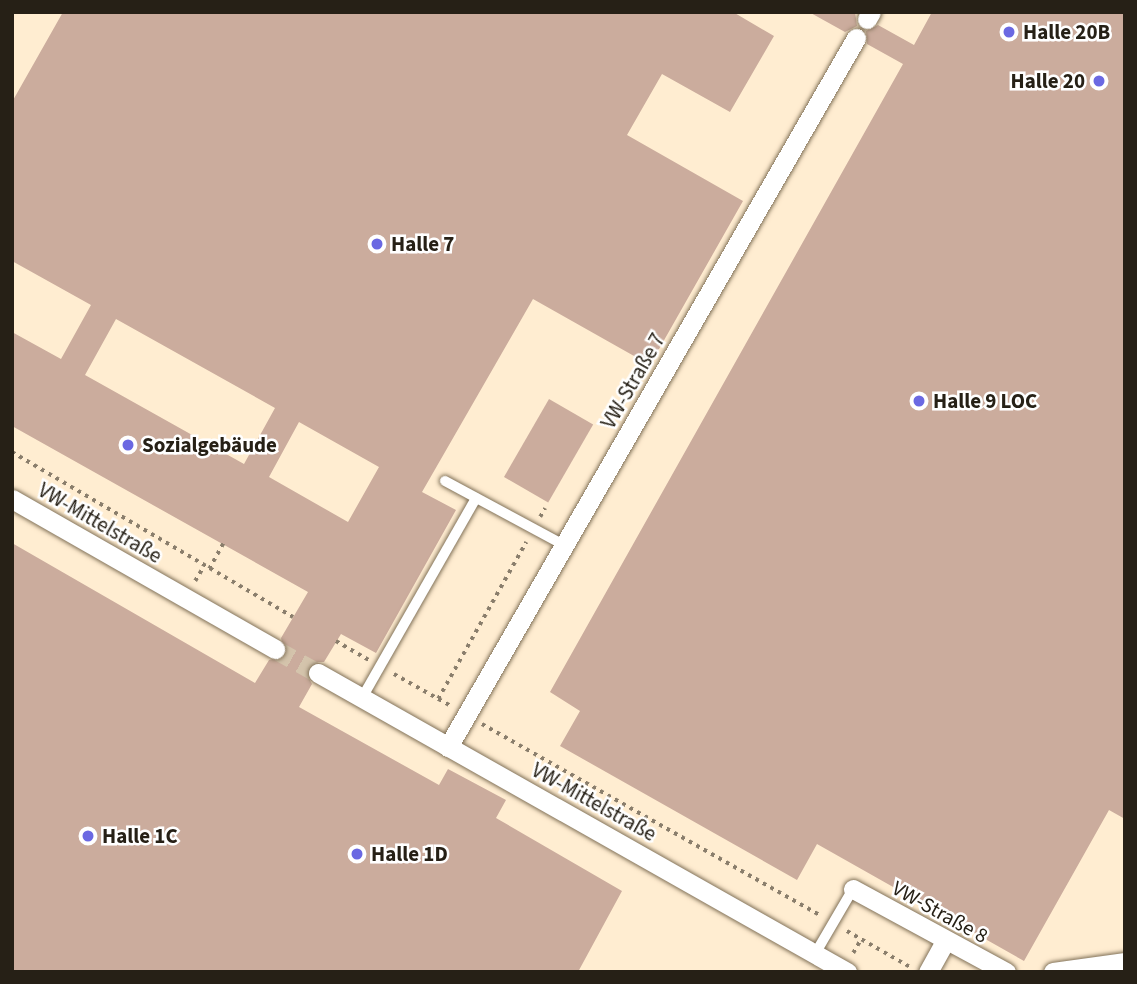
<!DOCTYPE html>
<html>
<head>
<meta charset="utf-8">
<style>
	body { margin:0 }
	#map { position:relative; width:1137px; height:984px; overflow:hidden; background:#ffedd1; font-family:"Source Sans 3",sans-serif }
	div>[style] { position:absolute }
	.building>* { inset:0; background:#cbac9d; transform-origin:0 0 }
	.street-tunnel>* { height:19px; margin-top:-9.5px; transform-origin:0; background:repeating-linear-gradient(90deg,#d4c4ac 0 19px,transparent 0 29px) }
	.path>* { height:3.5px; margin-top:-1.75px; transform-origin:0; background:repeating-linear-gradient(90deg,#8a7e6c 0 3.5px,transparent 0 8.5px) }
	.roads { filter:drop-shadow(0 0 2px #827259) drop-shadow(0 0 2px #827259) }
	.lane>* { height:10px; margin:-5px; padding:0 5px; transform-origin:5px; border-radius:5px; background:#fff }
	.street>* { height:19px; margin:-9.5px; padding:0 9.5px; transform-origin:9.5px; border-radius:9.5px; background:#fff }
	.dots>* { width:19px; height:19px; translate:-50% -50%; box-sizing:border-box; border:4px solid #fff; border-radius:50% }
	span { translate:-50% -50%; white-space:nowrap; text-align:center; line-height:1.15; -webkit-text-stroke:5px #fff; paint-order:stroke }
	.poi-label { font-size:21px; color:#262016; font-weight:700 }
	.left { translate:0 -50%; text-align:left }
	.right { translate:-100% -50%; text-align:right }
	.street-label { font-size:21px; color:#262016 }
	.frame { position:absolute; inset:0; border:14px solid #262016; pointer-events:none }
</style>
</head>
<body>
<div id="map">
	<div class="building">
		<i style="clip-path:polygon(evenodd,63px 12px,733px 12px,774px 36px,730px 112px,662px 74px,627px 135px,743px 201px,650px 365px,533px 299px,422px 492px,456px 510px,376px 653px,341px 634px,324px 662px,312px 662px,306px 672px,312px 684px,299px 707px,439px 785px,448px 769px,506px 800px,496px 818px,622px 891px,578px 972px,12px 972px,12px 543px,255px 683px,269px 660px,285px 656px,281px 638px,308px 592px,12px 426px,12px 332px,61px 359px,91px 305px,12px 261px,12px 102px,63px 12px,116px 319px,275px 408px,244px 464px,85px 375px,116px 319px,63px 12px,299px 422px,379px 467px,348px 522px,269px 477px,299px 422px)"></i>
		<i style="clip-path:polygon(809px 12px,855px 12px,857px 26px,845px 32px)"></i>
		<i style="clip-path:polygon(932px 12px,1125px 12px,1125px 819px,1109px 810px,1024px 961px,817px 844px,797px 880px,560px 746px,580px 711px,550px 692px,903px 64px,867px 44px,866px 31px,878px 25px,914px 45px)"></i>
		<i style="left:549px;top:399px;width:51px;height:90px;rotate:30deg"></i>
	</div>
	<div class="street-tunnel">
		<i style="left:275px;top:649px;width:49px;rotate:29.2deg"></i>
	</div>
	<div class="path">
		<i style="left:12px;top:452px;width:326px;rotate:30.4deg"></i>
		<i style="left:540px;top:517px;width:10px;rotate:-61deg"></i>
		<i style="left:209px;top:569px;width:29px;rotate:-61deg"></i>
		<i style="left:195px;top:581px;width:17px;rotate:-59deg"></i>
		<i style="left:336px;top:641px;width:38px;rotate:30deg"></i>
		<i style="left:394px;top:674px;width:65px;rotate:29.3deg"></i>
		<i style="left:438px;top:699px;width:180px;rotate:-60.7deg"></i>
		<i style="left:482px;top:724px;width:387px;rotate:29.5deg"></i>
		<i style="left:847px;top:931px;width:73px;rotate:29.7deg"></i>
		<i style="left:853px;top:953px;width:16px;rotate:-60deg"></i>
	</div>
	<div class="roads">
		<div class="lane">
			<i style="left:445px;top:481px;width:135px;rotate:28.3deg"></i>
			<i style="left:362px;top:698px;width:230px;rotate:-60.3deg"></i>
			<i style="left:815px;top:954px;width:75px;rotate:-59.7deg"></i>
		</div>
		<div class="street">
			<i style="left:867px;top:19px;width:8px;rotate:-60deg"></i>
			<i style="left:12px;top:499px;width:303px;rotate:29.7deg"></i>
			<i style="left:318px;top:673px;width:608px;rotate:29.48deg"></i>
			<i style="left:448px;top:747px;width:818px;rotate:-60.08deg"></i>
			<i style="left:853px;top:889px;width:174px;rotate:28.5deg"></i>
			<i style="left:928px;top:972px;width:35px;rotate:-61deg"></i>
			<i style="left:1053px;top:972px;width:73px;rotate:-7.9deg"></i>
		</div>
	</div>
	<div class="dots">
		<i style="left:1009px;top:32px;background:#6b68e2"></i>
		<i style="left:1099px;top:81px;background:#6b68e2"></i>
		<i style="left:377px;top:244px;background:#6b68e2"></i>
		<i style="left:919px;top:401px;background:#6b68e2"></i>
		<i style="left:128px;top:445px;background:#6b68e2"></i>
		<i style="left:88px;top:836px;background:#6b68e2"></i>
		<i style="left:357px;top:854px;background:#6b68e2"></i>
	</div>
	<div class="poi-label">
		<span class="left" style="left:1023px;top:32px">Halle 20B</span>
		<span class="right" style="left:1085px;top:81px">Halle 20</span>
		<span class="left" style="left:391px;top:244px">Halle 7</span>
		<span class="left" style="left:933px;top:401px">Halle 9 LOC</span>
		<span class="left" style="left:142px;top:445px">Sozialgebäude</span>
		<span class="left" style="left:102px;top:836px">Halle 1C</span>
		<span class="left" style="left:371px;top:854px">Halle 1D</span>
	</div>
	<div class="street-label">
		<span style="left:633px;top:381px;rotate:-60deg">VW-Straße 7</span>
		<span style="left:100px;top:523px;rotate:30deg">VW-Mittelstraße</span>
		<span style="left:594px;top:802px;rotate:29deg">VW-Mittelstraße</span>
		<span style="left:940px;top:912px;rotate:29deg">VW-Straße 8</span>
	</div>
	<div class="frame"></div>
</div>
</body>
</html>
